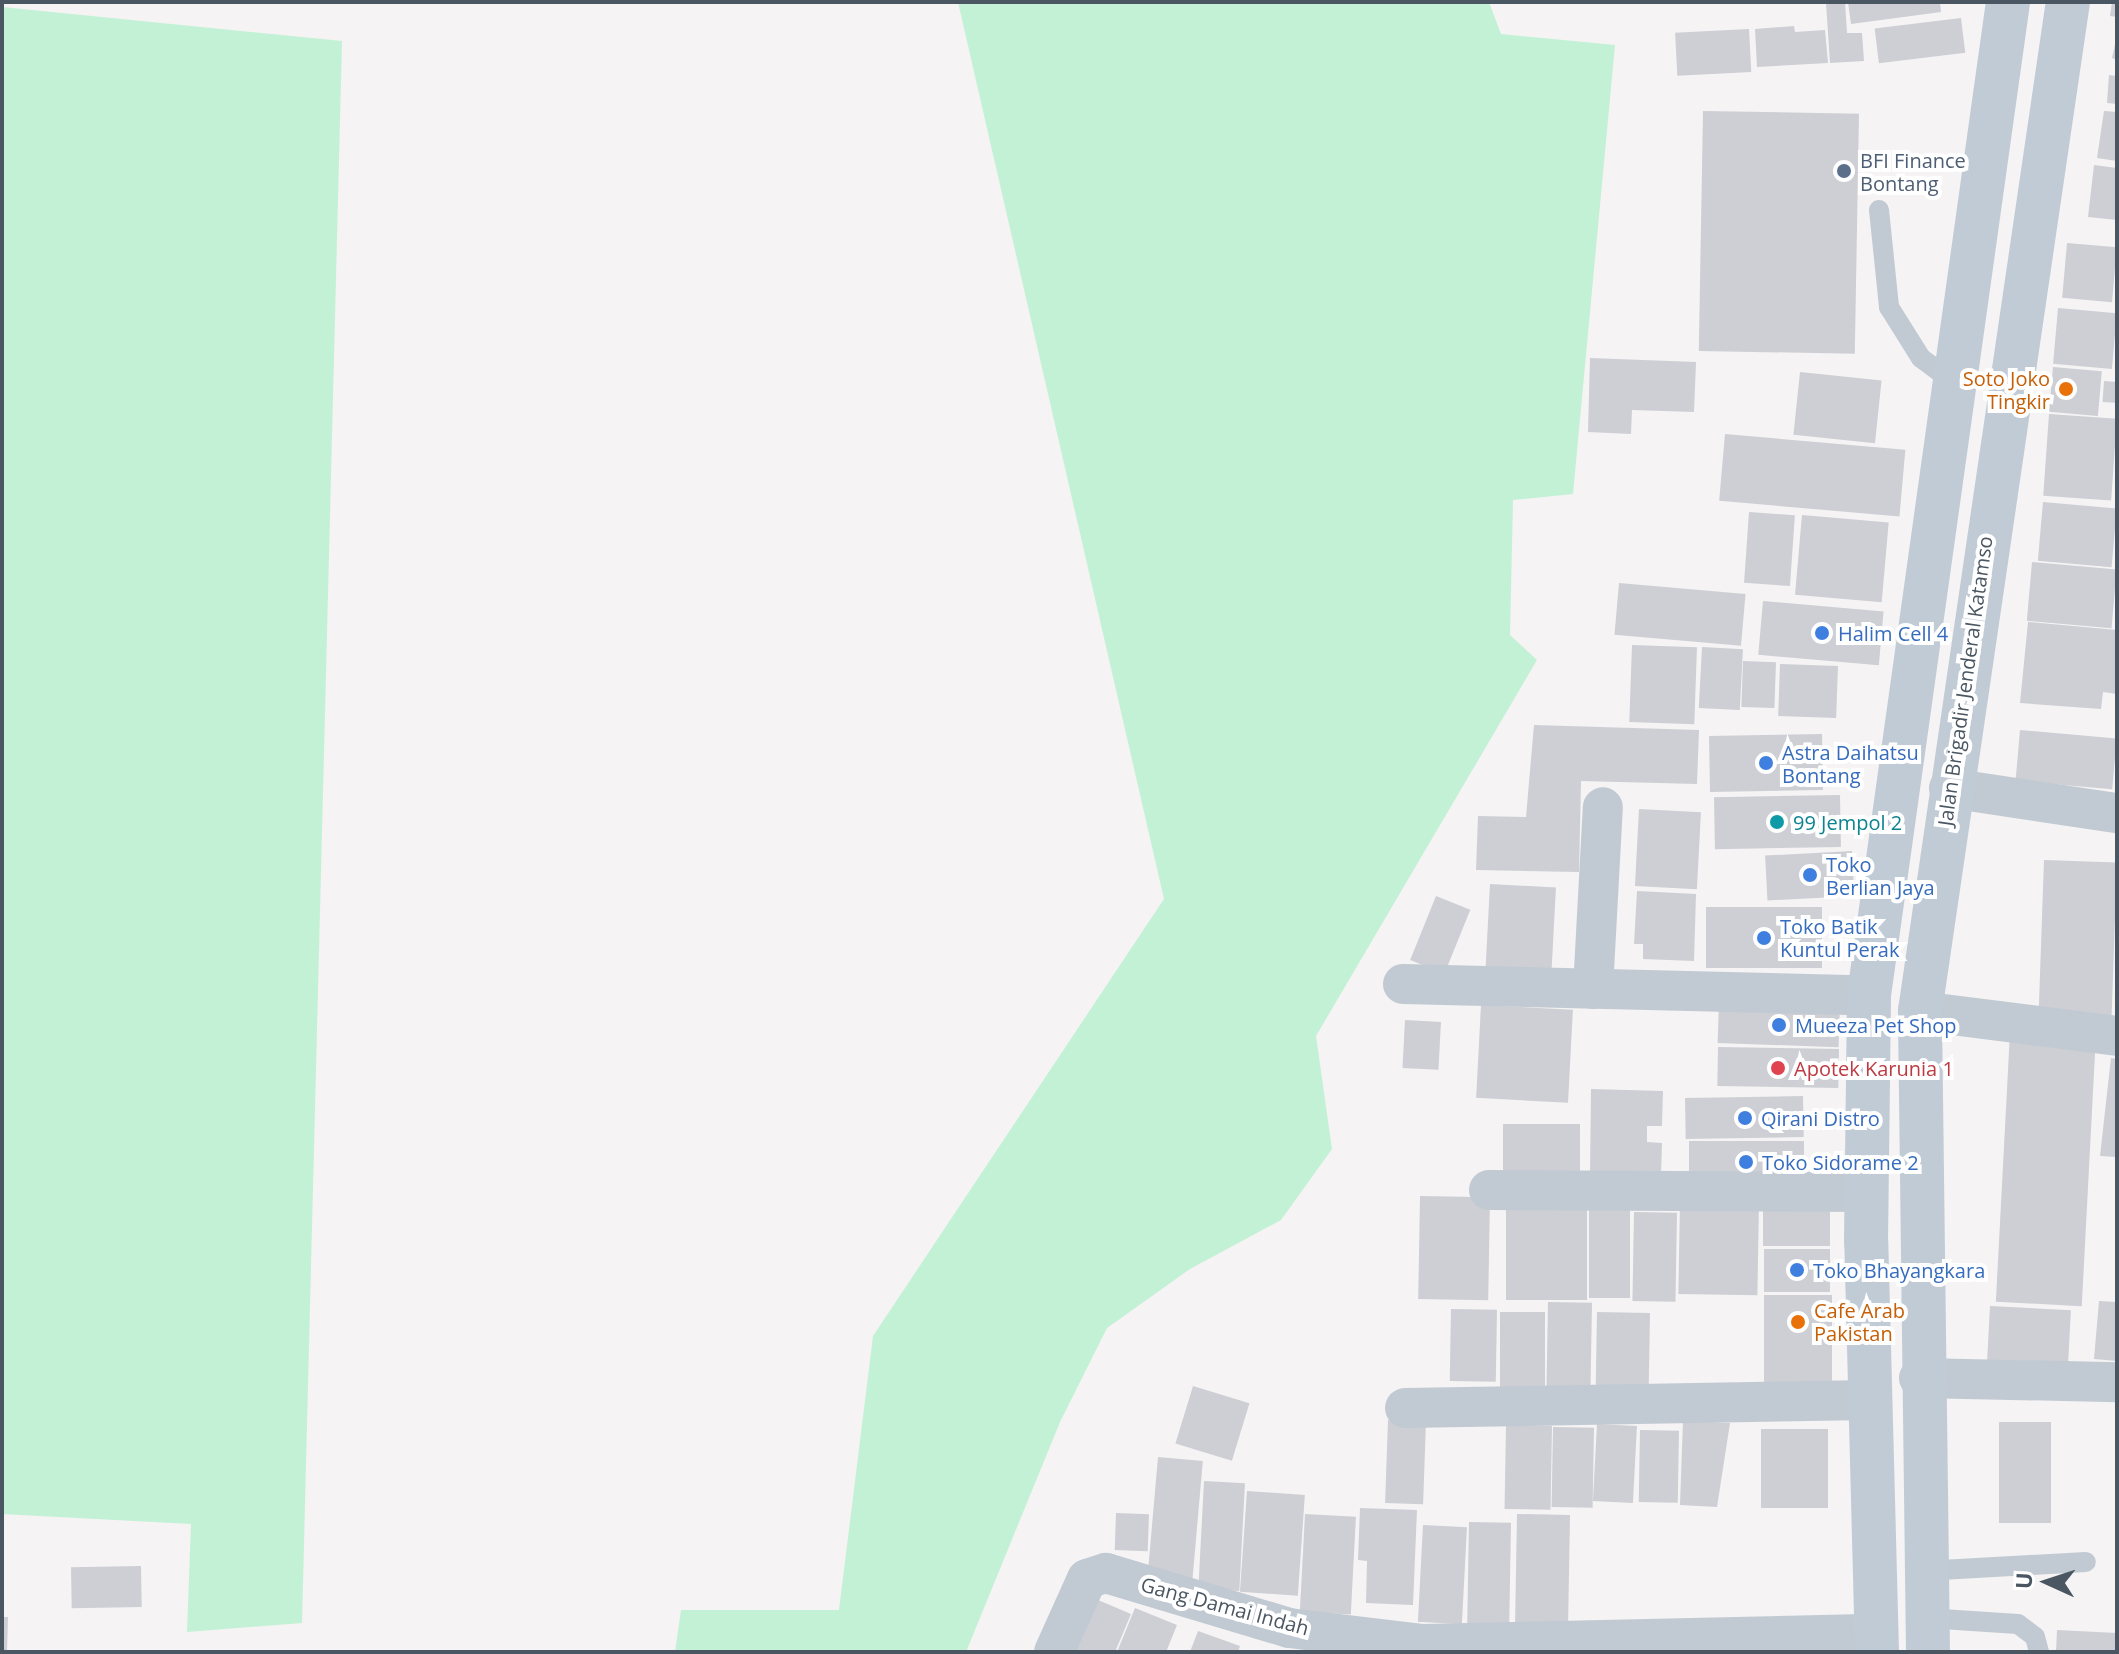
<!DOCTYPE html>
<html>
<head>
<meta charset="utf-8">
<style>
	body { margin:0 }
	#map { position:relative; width:2119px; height:1654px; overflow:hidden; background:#f5f3f3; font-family:"Open Sans",sans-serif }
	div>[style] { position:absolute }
	.green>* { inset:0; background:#c3f1d5 }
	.building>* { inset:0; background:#cdcfd5; transform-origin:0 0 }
	.service>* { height:20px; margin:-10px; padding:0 10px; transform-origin:10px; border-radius:10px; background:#c1cad2 }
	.minor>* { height:40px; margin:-20px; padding:0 20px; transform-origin:20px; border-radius:20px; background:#c1cad2 }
	.secondary>* { height:44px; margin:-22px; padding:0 22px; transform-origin:22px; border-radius:22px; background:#c1cbd6 }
	.dots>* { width:22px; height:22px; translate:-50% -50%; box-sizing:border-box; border:4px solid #fff; border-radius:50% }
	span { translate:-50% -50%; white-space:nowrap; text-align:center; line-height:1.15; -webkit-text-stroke:8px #fff; paint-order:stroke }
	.service-label { font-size:20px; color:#4e5e75 }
	.left { translate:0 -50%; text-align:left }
	.food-label { font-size:20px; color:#c56008 }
	.right { translate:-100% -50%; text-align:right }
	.shop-label { font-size:20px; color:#366cbe }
	.street-label { font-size:20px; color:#4a5661 }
	.culture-label { font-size:20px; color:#0d838f }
	.health-label { font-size:20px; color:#be3a42 }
	.frame { position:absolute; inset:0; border:4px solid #4a5661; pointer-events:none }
	.north { position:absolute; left:2007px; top:1542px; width:80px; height:80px; -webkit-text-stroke:6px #fff; paint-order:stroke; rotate:273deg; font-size:22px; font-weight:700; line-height:32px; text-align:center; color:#4a5661 }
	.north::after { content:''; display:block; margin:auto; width:28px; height:36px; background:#4a5661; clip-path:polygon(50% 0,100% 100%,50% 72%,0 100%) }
</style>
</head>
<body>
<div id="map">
	<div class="green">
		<i style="clip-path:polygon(958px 2px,1489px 2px,1501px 34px,1615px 45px,1573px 494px,1513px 500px,1510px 635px,1537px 660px,1316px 1036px,1332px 1149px,1281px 1220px,1190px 1269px,1107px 1328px,1060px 1422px,966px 1652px,675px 1652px,681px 1610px,839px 1610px,873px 1336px,1164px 899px)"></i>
		<i style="clip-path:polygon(2px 7px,342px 41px,302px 1623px,187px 1632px,191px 1524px,2px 1514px)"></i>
	</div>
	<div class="building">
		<i style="clip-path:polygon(1845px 2px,1847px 33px,1862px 33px,1864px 61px,1830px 63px,1826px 3px)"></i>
		<i style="clip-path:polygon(1848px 2px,1940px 2px,1941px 12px,1851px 24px)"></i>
		<i style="clip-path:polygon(2112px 2px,2117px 2px,2117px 17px,2110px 16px)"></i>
		<i style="left:1961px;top:18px;width:35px;height:87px;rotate:83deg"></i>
		<i style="clip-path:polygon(1794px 26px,1795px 32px,1825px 30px,1828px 63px,1757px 67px,1755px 29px)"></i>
		<i style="left:1749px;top:29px;width:43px;height:74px;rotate:87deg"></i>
		<i style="clip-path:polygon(2116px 40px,2117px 40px,2117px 60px,2112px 58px)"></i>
		<i style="clip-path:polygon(2109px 75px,2117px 76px,2117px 104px,2107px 103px)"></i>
		<i style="left:1703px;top:111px;width:156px;height:240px;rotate:1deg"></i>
		<i style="clip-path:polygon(2104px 111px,2117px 112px,2117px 161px,2097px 158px)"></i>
		<i style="clip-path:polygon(2094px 165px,2117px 168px,2117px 220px,2088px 217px)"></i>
		<i style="left:2067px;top:243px;width:50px;height:55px;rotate:5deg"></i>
		<i style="left:2058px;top:308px;width:59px;height:56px;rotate:5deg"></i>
		<i style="clip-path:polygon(1590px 358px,1696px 362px,1694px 412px,1632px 410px,1631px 434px,1588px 432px)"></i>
		<i style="left:2053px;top:367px;width:49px;height:45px;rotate:5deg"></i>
		<i style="left:1800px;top:372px;width:82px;height:63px;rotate:6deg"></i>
		<i style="left:2104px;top:381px;width:13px;height:21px;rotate:4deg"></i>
		<i style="left:2049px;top:414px;width:68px;height:82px;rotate:4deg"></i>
		<i style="left:1725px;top:434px;width:181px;height:67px;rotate:5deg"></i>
		<i style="left:2043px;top:502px;width:74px;height:59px;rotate:5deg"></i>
		<i style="left:1749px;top:512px;width:46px;height:71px;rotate:4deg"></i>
		<i style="left:1802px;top:515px;width:87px;height:80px;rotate:5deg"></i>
		<i style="left:2032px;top:562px;width:85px;height:59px;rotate:5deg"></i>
		<i style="left:1619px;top:583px;width:127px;height:52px;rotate:5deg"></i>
		<i style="left:1763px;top:601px;width:121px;height:54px;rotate:5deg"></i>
		<i style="clip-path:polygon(2028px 622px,2117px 630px,2117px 694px,2103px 692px,2101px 709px,2020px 703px)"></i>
		<i style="left:1632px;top:645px;width:65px;height:77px;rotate:2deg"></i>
		<i style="left:1702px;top:647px;width:41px;height:61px;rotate:3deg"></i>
		<i style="left:1743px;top:661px;width:33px;height:46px;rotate:2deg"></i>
		<i style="left:1780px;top:664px;width:58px;height:52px;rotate:2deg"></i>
		<i style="clip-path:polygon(1534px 725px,1699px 730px,1697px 784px,1581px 781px,1579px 872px,1476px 870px,1478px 816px,1526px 817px)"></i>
		<i style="left:2020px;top:730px;width:97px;height:51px;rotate:5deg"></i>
		<i style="left:1822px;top:734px;width:56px;height:113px;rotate:89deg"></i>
		<i style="left:1840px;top:795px;width:52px;height:126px;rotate:89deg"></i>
		<i style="left:1639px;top:809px;width:62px;height:77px;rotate:3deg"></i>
		<i style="left:1852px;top:851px;width:45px;height:87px;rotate:87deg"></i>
		<i style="left:2044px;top:860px;width:73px;height:155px;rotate:2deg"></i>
		<i style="left:1490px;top:884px;width:66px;height:86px;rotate:3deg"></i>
		<i style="clip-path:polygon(1637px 891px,1696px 894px,1694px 961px,1643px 959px,1643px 944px,1634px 944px)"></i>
		<i style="left:1436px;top:896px;width:37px;height:69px;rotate:22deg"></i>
		<i style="left:1822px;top:907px;width:61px;height:116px;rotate:90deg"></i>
		<i style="left:1719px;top:1003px;width:121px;height:40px;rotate:2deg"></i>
		<i style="left:1481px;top:1005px;width:92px;height:93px;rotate:3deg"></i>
		<i style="left:1405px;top:1020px;width:36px;height:48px;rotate:3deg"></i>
		<i style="left:2010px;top:1032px;width:86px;height:270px;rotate:3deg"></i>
		<i style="left:1718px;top:1047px;width:121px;height:39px;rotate:1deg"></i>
		<i style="clip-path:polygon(2111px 1058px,2117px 1059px,2117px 1157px,2100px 1156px)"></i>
		<i style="clip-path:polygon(1591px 1089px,1663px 1091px,1662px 1126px,1647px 1126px,1647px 1142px,1662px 1143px,1661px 1175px,1590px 1174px)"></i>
		<i style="left:1803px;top:1096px;width:41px;height:118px;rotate:89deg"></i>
		<i style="left:1503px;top:1124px;width:77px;height:50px"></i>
		<i style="left:1804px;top:1141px;width:40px;height:115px;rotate:90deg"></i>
		<i style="left:1420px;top:1196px;width:70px;height:103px;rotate:1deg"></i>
		<i style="left:1763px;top:1199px;width:67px;height:47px"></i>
		<i style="left:1680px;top:1201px;width:79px;height:93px;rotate:1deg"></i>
		<i style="left:1506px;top:1203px;width:81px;height:97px"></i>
		<i style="left:1589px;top:1204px;width:41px;height:94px"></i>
		<i style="left:1634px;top:1212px;width:43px;height:89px;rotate:1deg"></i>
		<i style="left:1764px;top:1249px;width:66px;height:43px"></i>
		<i style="left:1764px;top:1295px;width:68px;height:96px"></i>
		<i style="clip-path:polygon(2099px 1301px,2117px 1302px,2117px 1361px,2094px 1359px)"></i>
		<i style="left:1548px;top:1302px;width:44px;height:89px;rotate:1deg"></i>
		<i style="left:1990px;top:1306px;width:81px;height:54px;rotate:3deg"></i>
		<i style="left:1451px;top:1309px;width:46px;height:72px;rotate:1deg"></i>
		<i style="left:1500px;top:1312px;width:45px;height:79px"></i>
		<i style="left:1597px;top:1312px;width:53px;height:75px;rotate:1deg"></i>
		<i style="left:1193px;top:1386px;width:59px;height:60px;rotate:17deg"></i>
		<i style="left:1388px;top:1420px;width:38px;height:83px;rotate:2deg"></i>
		<i style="clip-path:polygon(1683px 1421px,1730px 1423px,1717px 1507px,1680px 1505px)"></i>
		<i style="left:1999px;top:1422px;width:52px;height:101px"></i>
		<i style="left:1597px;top:1424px;width:40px;height:77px;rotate:3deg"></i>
		<i style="left:1506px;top:1425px;width:46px;height:84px;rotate:1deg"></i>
		<i style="left:1553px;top:1427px;width:41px;height:80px;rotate:1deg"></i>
		<i style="left:1761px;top:1429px;width:67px;height:79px"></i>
		<i style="left:1640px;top:1430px;width:39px;height:72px;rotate:1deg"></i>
		<i style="left:1158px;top:1457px;width:45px;height:119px;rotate:5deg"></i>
		<i style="left:1204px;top:1481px;width:41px;height:108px;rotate:3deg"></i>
		<i style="left:1247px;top:1491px;width:58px;height:101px;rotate:4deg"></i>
		<i style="clip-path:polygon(1360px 1508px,1417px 1510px,1413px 1605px,1366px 1603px,1367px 1561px,1358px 1560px)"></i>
		<i style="left:1116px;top:1513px;width:33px;height:37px;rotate:2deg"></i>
		<i style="left:1305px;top:1514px;width:51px;height:98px;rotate:3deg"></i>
		<i style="left:1517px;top:1514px;width:53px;height:109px;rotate:1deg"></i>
		<i style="left:1469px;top:1522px;width:42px;height:105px;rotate:1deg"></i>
		<i style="left:1423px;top:1525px;width:44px;height:97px;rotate:3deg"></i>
		<i style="left:141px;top:1566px;width:41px;height:70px;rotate:89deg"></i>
		<i style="clip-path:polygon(1084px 1594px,1131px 1614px,1115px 1652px,1060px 1652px)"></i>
		<i style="clip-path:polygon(1135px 1608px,1177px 1625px,1166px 1652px,1117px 1652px)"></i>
		<i style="clip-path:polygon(2px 1617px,8px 1617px,7px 1652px,2px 1652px)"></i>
		<i style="clip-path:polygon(2057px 1630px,2117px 1633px,2117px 1652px,2056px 1652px)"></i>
		<i style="clip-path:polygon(1198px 1631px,1240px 1646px,1238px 1652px,1190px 1652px)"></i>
	</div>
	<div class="service">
		<i style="left:1879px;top:210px;width:98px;rotate:84.1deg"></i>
		<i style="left:1889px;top:307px;width:60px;rotate:57.9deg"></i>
		<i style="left:1921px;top:358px;width:44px;rotate:36.6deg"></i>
		<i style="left:1923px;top:1571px;width:163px;rotate:-3.2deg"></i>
		<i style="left:1926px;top:1618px;width:92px;rotate:3.7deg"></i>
		<i style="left:2018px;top:1624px;width:21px;rotate:37deg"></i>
		<i style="left:2035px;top:1637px;width:16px;rotate:75deg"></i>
	</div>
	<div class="minor">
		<i style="left:1949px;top:788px;width:170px;rotate:8.5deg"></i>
		<i style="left:1403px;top:984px;width:466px;rotate:1.4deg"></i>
		<i style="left:1593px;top:989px;width:182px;rotate:-86.9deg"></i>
		<i style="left:1920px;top:1011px;width:199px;rotate:7.2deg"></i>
		<i style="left:1489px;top:1190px;width:377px;rotate:0.3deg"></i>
		<i style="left:1919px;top:1378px;width:198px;rotate:1.2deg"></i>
		<i style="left:1405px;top:1408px;width:465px;rotate:-1deg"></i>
		<i style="left:1054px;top:1652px;width:80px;rotate:-65.7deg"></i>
		<i style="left:1087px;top:1579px;width:20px;rotate:-18deg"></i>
		<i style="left:1106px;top:1573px;width:191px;rotate:16.7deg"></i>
		<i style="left:1289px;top:1628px;width:135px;rotate:6.8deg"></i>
		<i style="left:1423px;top:1644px;width:453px;rotate:-1.3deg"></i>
	</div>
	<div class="secondary">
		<i style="left:1877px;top:1652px;width:410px;rotate:-91.5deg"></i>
		<i style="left:1866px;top:1242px;width:247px;rotate:-89.3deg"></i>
		<i style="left:1869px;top:995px;width:1003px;rotate:-82.03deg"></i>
		<i style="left:1928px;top:1652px;width:641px;rotate:-90.72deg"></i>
		<i style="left:1920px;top:1011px;width:1020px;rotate:-81.66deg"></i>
	</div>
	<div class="dots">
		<i style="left:1844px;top:171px;background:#5c6f8a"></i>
		<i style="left:2066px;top:389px;background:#e8710a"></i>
		<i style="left:1822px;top:633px;background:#3f7fe0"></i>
		<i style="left:1766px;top:763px;background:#3f7fe0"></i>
		<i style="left:1777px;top:822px;background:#0f9aa8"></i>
		<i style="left:1810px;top:875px;background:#3f7fe0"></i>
		<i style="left:1764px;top:938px;background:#3f7fe0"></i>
		<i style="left:1779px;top:1025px;background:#3f7fe0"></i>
		<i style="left:1778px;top:1068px;background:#e0444e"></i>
		<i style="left:1745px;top:1118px;background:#3f7fe0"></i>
		<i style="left:1746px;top:1162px;background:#3f7fe0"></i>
		<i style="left:1797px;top:1270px;background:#3f7fe0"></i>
		<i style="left:1798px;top:1322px;background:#e8710a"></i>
	</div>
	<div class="service-label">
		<span class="left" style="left:1860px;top:172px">BFI Finance<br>Bontang</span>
	</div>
	<div class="food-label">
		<span class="right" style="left:2050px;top:390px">Soto Joko<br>Tingkir</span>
		<span class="left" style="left:1814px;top:1322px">Cafe Arab<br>Pakistan</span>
	</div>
	<div class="shop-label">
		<span class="left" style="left:1838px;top:633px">Halim Cell 4</span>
		<span class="left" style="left:1782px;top:764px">Astra Daihatsu<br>Bontang</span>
		<span class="left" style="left:1826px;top:876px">Toko<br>Berlian Jaya</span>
		<span class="left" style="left:1780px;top:938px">Toko Batik<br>Kuntul Perak</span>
		<span class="left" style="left:1795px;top:1025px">Mueeza Pet Shop</span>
		<span class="left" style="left:1761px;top:1118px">Qirani Distro</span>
		<span class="left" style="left:1762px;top:1162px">Toko Sidorame 2</span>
		<span class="left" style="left:1813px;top:1270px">Toko Bhayangkara</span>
	</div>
	<div class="street-label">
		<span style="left:1965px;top:681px;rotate:-82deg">Jalan Brigadir Jenderal Katamso</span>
		<span style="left:1225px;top:1606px;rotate:15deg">Gang Damai Indah</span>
	</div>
	<div class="culture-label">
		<span class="left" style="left:1793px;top:822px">99 Jempol 2</span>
	</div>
	<div class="health-label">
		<span class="left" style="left:1794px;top:1068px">Apotek Karunia 1</span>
	</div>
	<div class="frame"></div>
	<div class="north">U</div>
</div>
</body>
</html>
